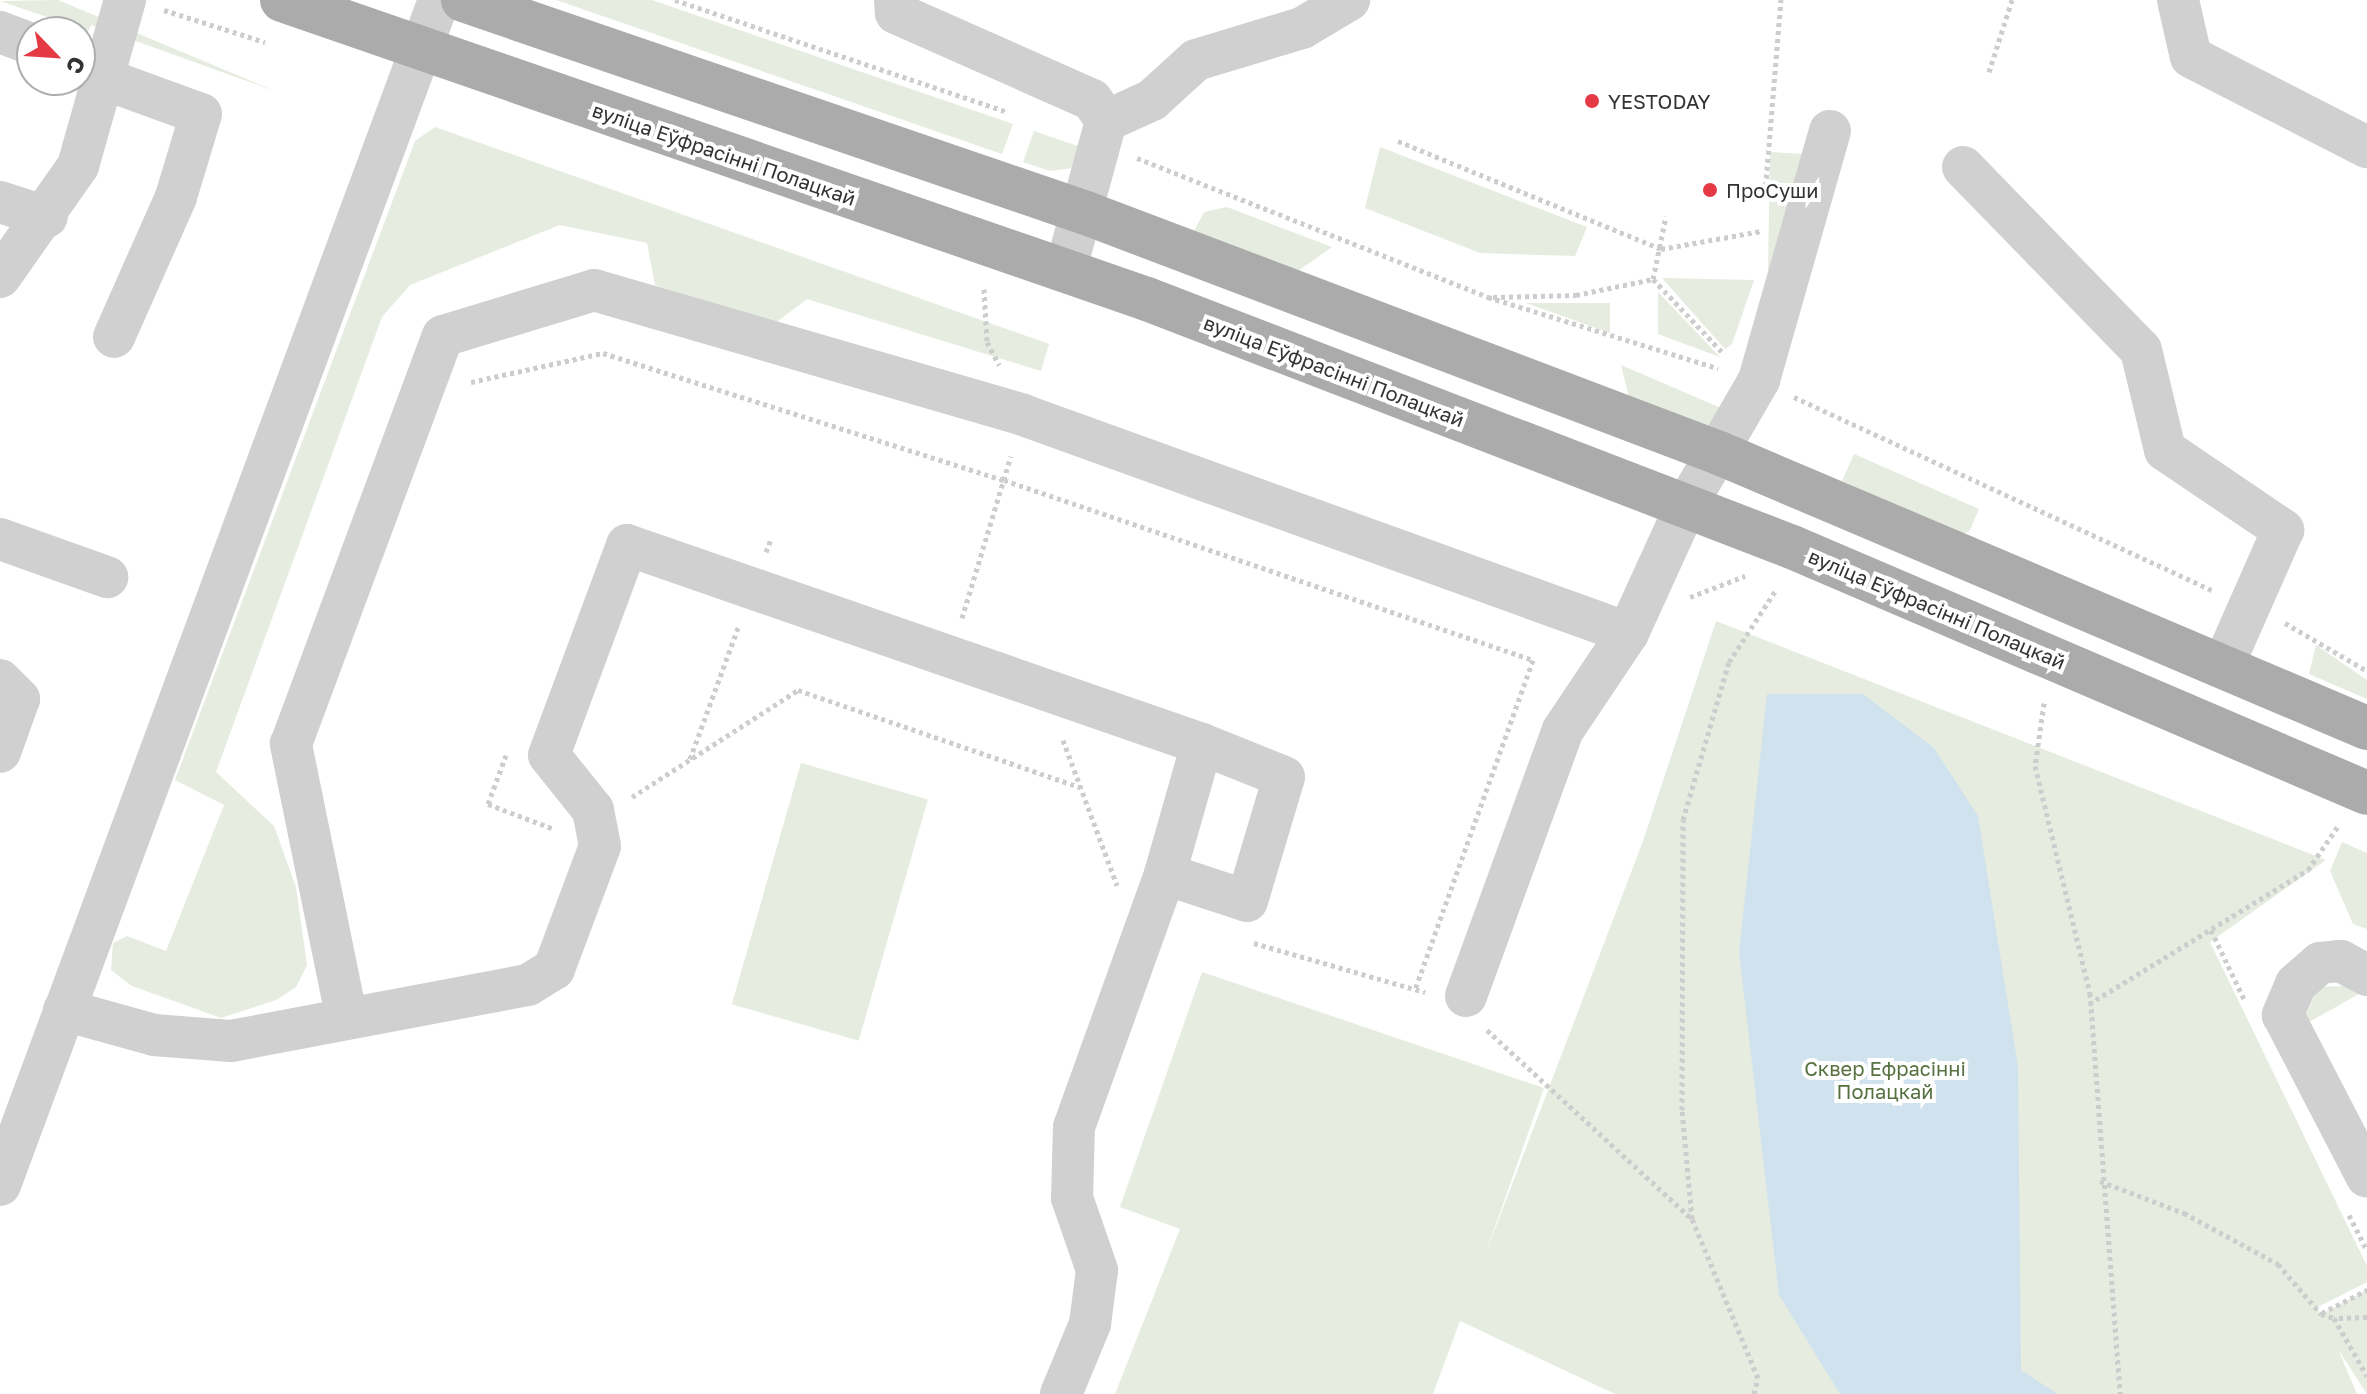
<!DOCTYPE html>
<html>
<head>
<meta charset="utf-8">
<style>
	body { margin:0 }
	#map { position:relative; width:2367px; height:1394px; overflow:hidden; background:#fff; font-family:"Golos Text",sans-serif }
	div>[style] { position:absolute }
	.green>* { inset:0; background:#e6ecdf; transform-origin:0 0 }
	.water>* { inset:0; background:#cfe2ee }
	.path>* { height:5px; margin-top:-2.5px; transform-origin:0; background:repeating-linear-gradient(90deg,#cdcdcd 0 4px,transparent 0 8px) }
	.minor>* { height:42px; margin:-21px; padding:0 21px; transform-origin:21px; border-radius:21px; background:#d0d0d0 }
	.major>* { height:44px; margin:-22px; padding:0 22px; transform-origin:22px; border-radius:22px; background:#ababab }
	.dots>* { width:22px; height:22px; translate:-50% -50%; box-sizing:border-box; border:4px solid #fff; border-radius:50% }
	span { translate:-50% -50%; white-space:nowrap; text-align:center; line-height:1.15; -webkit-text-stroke:8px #fff; paint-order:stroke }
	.poi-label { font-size:20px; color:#333 }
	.left { translate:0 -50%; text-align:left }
	.street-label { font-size:20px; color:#333 }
	.park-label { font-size:20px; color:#56703f }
	.north { position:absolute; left:16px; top:16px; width:80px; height:80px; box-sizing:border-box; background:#fff; border:2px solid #adadad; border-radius:50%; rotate:115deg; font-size:22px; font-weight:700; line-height:32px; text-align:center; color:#333 }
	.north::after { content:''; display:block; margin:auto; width:28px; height:36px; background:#e63946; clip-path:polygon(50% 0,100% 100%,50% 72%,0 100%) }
</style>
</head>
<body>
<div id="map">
	<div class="green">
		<i style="clip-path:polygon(58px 0,275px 91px,91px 25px,84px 41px,62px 22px,0 1px)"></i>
		<i style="clip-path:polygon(556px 0,652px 0,1013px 124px,1002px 154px)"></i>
		<i style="clip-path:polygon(435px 127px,1049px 344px,1041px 371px,807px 299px,770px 327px,655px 285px,647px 243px,560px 225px,410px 285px,382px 317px,216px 772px,274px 826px,296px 887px,307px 965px,296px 987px,276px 1000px,221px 1018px,132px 986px,111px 970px,113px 943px,127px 936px,166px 951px,224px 805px,175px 780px,415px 141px)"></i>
		<i style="clip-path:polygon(1034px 131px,1083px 148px,1073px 168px,1050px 171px,1023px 162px)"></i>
		<i style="clip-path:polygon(1380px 147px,1587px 227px,1575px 256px,1480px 253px,1365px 208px)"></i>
		<i style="clip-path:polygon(1770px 152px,1804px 154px,1768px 273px)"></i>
		<i style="clip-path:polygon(1227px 207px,1332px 247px,1298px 271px,1193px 233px,1204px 212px)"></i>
		<i style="clip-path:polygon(1662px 278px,1754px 280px,1732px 344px,1725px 349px)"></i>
		<i style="clip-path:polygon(1658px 292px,1720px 357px,1658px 334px)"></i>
		<i style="clip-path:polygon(1526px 303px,1610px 303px,1610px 333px)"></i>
		<i style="clip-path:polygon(1621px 365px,1728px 411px,1710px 430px,1630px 401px)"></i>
		<i style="clip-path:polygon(1854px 454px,1979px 509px,1969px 532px,1959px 534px,1842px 481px)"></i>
		<i style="clip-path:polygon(1716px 621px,2326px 860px,2210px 942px,2367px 1266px,2367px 1282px,2316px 1308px,2321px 1314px,2367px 1290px,2367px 1394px,2338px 1349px,2357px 1394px,1615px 1394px,1460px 1321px,1433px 1394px,1115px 1394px,1180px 1229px,1120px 1207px,1202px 972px,1544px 1088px,1484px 1258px,1643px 841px)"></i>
		<i style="clip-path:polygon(2316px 645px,2367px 680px,2367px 699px,2309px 674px)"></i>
		<i style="left:801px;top:763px;width:132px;height:251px;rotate:16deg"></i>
		<i style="clip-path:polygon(2342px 842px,2367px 853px,2367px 929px,2353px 924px,2330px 871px)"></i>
		<i style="clip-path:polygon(2345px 986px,2359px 994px,2302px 1026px,2318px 987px)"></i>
	</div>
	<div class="water">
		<i style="clip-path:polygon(1767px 694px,1863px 694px,1934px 748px,1978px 816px,2018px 1067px,2021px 1370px,2058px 1394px,1840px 1394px,1779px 1295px,1739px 952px)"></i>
	</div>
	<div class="path">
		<i style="left:675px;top:0;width:350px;rotate:18.6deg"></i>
		<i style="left:164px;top:10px;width:106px;rotate:17.6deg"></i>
		<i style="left:1989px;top:72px;width:76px;rotate:-72.3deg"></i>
		<i style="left:1398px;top:141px;width:284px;rotate:22.3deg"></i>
		<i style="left:1661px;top:249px;width:102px;rotate:-10.2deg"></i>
		<i style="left:1137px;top:158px;width:378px;rotate:21.6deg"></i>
		<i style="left:1488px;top:297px;width:241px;rotate:17.2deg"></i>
		<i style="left:1765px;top:194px;width:195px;rotate:-85.3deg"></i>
		<i style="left:1653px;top:279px;width:103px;rotate:46.6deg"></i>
		<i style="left:1653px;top:279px;width:64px;rotate:-78.3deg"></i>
		<i style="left:984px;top:289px;width:53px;rotate:86.8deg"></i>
		<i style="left:987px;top:342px;width:26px;rotate:62deg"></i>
		<i style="left:1493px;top:297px;width:83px;rotate:-1.4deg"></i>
		<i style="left:1576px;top:295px;width:79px;rotate:-11.7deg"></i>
		<i style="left:471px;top:382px;width:135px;rotate:-12.4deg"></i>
		<i style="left:603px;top:353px;width:421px;rotate:17.6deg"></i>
		<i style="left:1004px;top:480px;width:559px;rotate:18.79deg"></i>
		<i style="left:1533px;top:660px;width:350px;rotate:109.7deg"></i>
		<i style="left:1794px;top:397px;width:463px;rotate:24.8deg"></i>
		<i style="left:766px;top:552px;width:14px;rotate:-69deg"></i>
		<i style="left:1690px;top:597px;width:59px;rotate:-20.9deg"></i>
		<i style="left:962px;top:618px;width:169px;rotate:-73.2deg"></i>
		<i style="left:2285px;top:623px;width:95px;rotate:30.3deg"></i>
		<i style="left:2044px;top:703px;width:64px;rotate:98.1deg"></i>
		<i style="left:2035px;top:766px;width:234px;rotate:76.4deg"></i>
		<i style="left:2090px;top:993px;width:402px;rotate:85.7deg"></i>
		<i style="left:1063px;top:740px;width:155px;rotate:69.6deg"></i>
		<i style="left:506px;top:755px;width:52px;rotate:110.2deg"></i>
		<i style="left:488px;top:804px;width:71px;rotate:20.7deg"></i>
		<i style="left:690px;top:759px;width:143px;rotate:-69.9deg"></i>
		<i style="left:632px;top:797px;width:197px;rotate:-32.8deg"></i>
		<i style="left:798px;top:690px;width:298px;rotate:19deg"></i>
		<i style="left:2211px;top:930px;width:79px;rotate:64.4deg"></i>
		<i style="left:1254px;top:943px;width:178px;rotate:16deg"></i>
		<i style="left:2089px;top:1004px;width:257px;rotate:-31.5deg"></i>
		<i style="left:2308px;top:870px;width:53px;rotate:-55.7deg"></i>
		<i style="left:1487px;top:1030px;width:279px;rotate:42.7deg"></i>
		<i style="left:2100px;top:1181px;width:90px;rotate:20.9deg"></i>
		<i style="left:2184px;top:1213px;width:107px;rotate:28.5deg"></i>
		<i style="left:2278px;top:1264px;width:66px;rotate:49.3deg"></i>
		<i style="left:2321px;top:1314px;width:14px;rotate:17deg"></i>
		<i style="left:2349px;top:1215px;width:39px;rotate:63deg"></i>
		<i style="left:2322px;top:1313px;width:51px;rotate:-27.1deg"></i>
		<i style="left:2367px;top:1317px;width:33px;rotate:178deg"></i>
		<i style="left:2334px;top:1318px;width:67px;rotate:60.4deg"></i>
		<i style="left:1754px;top:1394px;width:16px;rotate:-76deg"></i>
		<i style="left:1758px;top:1378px;width:172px;rotate:-112.5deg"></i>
		<i style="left:1692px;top:1219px;width:109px;rotate:-95.2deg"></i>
		<i style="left:1682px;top:1110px;width:290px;rotate:-89.8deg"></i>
		<i style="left:1683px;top:820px;width:165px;rotate:-73.8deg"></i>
		<i style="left:1729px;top:662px;width:86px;rotate:-56.9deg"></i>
	</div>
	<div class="minor">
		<i style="left:895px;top:0;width:13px;rotate:86deg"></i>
		<i style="left:896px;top:13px;width:214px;rotate:23.9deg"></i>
		<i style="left:1092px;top:100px;width:25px;rotate:56deg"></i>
		<i style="left:1106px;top:121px;width:156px;rotate:105.2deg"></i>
		<i style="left:2178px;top:0;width:58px;rotate:77.2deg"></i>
		<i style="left:2191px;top:57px;width:198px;rotate:27.1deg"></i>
		<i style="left:0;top:32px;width:34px;rotate:21deg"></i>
		<i style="left:102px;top:78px;width:105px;rotate:20deg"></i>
		<i style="left:201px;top:114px;width:87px;rotate:106.8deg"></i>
		<i style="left:176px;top:197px;width:153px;rotate:113.9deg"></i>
		<i style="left:1106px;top:121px;width:51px;rotate:-24.5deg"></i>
		<i style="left:1152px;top:100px;width:59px;rotate:-42.3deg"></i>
		<i style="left:1196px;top:60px;width:111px;rotate:-16.8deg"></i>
		<i style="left:1302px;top:28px;width:55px;rotate:-30.8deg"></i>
		<i style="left:1963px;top:167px;width:255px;rotate:45.8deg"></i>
		<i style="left:2141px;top:350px;width:103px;rotate:76.5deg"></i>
		<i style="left:2165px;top:450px;width:143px;rotate:34.1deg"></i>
		<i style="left:2283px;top:530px;width:149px;rotate:113.8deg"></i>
		<i style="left:0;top:202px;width:49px;rotate:17.7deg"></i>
		<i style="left:0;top:277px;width:136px;rotate:-54.9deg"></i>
		<i style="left:78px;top:166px;width:173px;rotate:-74.2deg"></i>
		<i style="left:0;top:539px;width:114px;rotate:19.6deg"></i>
		<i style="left:0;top:680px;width:27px;rotate:45deg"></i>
		<i style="left:19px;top:699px;width:56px;rotate:109.7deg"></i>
		<i style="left:2367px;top:975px;width:30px;rotate:-152deg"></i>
		<i style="left:2341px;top:961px;width:21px;rotate:175deg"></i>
		<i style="left:2320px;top:963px;width:32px;rotate:139deg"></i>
		<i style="left:2296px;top:984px;width:34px;rotate:113deg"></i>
		<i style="left:2283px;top:1015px;width:182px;rotate:62.6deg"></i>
		<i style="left:1466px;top:996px;width:283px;rotate:-70deg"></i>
		<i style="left:1563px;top:730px;width:117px;rotate:-56.2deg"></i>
		<i style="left:1628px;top:633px;width:140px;rotate:-65.5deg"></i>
		<i style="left:1686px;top:506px;width:146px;rotate:-59.9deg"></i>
		<i style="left:1759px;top:380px;width:259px;rotate:-74.1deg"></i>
		<i style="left:64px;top:1010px;width:93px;rotate:15.5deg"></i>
		<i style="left:154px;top:1035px;width:77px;rotate:4.5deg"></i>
		<i style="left:231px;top:1041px;width:302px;rotate:-10.7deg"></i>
		<i style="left:528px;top:985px;width:31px;rotate:-32deg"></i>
		<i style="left:554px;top:969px;width:131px;rotate:-69.5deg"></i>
		<i style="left:600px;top:846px;width:37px;rotate:-101deg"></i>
		<i style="left:593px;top:810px;width:70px;rotate:-128.7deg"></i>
		<i style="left:549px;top:755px;width:224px;rotate:-69.6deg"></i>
		<i style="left:627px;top:545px;width:608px;rotate:19.09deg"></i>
		<i style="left:1202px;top:744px;width:135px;rotate:105.9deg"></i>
		<i style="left:1165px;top:874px;width:86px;rotate:18.2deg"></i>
		<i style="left:1247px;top:901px;width:129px;rotate:-73.4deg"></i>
		<i style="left:1284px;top:777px;width:88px;rotate:-158.1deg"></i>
		<i style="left:346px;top:1015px;width:277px;rotate:-101.5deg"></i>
		<i style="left:291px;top:744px;width:435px;rotate:-69.6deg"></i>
		<i style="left:443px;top:336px;width:158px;rotate:-16.9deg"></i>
		<i style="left:594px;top:290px;width:447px;rotate:16.2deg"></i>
		<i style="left:1023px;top:415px;width:643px;rotate:19.82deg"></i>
		<i style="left:0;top:1185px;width:1264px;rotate:-69.67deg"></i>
		<i style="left:1061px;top:1394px;width:76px;rotate:-67.5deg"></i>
		<i style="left:1090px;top:1324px;width:54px;rotate:-82.6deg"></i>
		<i style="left:1097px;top:1270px;width:76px;rotate:-109.1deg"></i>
		<i style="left:1072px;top:1198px;width:71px;rotate:-88.4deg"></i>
		<i style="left:1074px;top:1127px;width:269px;rotate:-70.2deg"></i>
	</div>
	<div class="major">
		<i style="left:282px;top:0;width:915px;rotate:19.07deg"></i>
		<i style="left:1147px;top:299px;width:691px;rotate:21.03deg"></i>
		<i style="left:1792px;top:547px;width:625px;rotate:23.16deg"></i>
		<i style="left:463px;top:0;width:658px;rotate:18.88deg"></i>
		<i style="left:1086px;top:213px;width:677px;rotate:20.76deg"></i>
		<i style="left:1719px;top:453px;width:704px;rotate:23deg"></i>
	</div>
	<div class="dots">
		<i style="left:1592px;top:101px;background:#e63946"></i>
		<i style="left:1710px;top:190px;background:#e63946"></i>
	</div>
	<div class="poi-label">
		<span class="left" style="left:1608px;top:101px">YESTODAY</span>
		<span class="left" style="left:1726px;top:190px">ПроСуши</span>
	</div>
	<div class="street-label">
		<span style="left:724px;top:154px;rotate:19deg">вуліца Еўфрасінні Полацкай</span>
		<span style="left:1334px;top:371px;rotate:21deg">вуліца Еўфрасінні Полацкай</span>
		<span style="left:1937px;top:609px;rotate:23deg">вуліца Еўфрасінні Полацкай</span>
	</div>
	<div class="park-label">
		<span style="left:1885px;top:1080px">Сквер Ефрасінні<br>Полацкай</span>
	</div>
	<div class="north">С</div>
</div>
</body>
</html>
